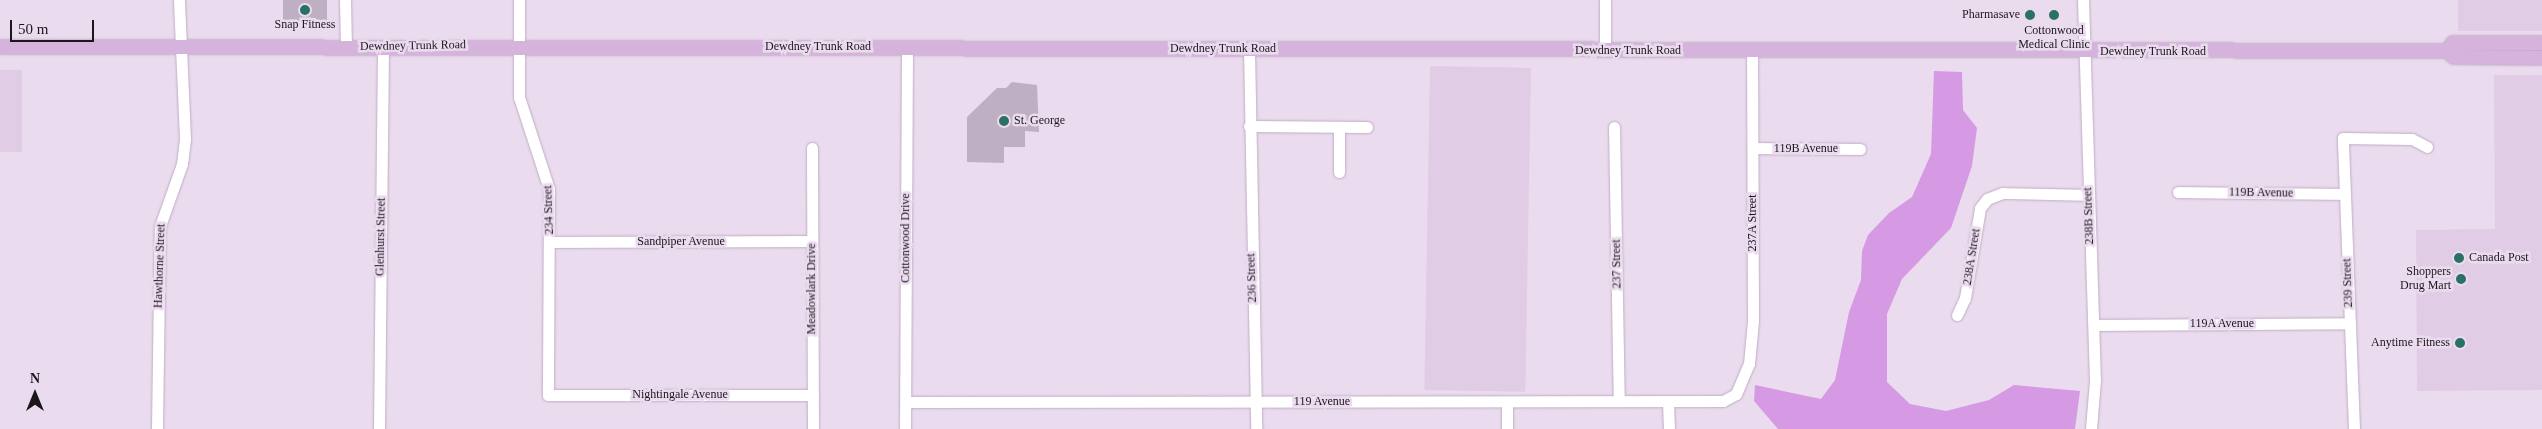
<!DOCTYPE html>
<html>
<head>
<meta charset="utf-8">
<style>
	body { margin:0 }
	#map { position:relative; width:2542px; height:429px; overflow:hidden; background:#ebdbef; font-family:Georgia,serif }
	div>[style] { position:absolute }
	.built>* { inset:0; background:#e1cce6; transform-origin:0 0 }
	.forest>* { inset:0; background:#d59ae3 }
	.building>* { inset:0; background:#beafc2; transform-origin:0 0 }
	.roads { filter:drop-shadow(0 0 1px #beaec1) drop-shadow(0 0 1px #beaec1) }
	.minor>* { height:11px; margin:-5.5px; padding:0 5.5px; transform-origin:5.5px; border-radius:5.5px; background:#fff }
	.major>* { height:14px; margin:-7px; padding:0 7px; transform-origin:7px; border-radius:7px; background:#d5b3dd }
	.dots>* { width:14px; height:14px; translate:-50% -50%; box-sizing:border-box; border:2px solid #ebdbef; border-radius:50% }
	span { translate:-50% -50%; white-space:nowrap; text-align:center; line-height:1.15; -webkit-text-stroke:5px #ebdbef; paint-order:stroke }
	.poi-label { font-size:12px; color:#1b161c }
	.right { translate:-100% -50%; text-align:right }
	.left { translate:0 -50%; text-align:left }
	.street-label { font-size:12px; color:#1b161c }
	.north { position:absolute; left:10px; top:369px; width:50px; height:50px; -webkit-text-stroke:4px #ebdbef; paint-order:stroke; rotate:0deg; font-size:14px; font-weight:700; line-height:20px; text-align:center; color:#1b161c }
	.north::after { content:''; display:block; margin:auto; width:18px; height:22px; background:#1b161c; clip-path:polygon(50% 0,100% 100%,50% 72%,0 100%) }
	.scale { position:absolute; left:10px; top:20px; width:84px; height:22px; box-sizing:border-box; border:2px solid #1b161c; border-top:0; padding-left:6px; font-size:15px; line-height:18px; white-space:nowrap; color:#1b161c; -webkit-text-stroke:4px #ebdbef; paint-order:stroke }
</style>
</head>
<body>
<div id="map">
	<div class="built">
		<i style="left:2458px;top:0;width:84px;height:31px"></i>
		<i style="left:1430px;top:66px;width:101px;height:324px;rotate:1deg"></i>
		<i style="left:0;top:70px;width:22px;height:82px"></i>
		<i style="clip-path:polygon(2494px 75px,2542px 75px,2542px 390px,2417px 391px,2416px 230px,2495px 229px)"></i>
	</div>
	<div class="forest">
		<i style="clip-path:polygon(1934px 71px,1962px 72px,1963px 110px,1977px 128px,1972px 166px,1951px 228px,1902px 279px,1887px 314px,1887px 382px,1910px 404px,1946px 411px,1989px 400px,2014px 385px,2080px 391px,2075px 429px,1778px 429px,1754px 401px,1755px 385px,1821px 399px,1835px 380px,1849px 312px,1861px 280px,1862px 251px,1868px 235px,1889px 213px,1912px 197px,1931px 154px)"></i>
	</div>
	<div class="building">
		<i style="left:283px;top:0;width:44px;height:21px"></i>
		<i style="clip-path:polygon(1012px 82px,1037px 85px,1039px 132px,1025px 131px,1025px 147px,1004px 147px,1004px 163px,967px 162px,967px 117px,997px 88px,1006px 88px)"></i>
	</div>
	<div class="roads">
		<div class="minor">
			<i style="left:345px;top:0;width:47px;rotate:88.8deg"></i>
			<i style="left:519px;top:0;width:97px;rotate:90deg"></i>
			<i style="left:519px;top:97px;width:97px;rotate:71.9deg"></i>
			<i style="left:549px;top:189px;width:206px;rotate:90.3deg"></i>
			<i style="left:548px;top:395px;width:265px"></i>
			<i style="left:2083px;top:0;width:380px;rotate:88.2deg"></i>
			<i style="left:2095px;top:380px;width:49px;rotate:94.7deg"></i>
			<i style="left:1249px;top:49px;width:380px;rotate:88.9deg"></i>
			<i style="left:1605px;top:51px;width:51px;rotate:-90deg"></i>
			<i style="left:1249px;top:126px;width:118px;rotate:0.5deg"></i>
			<i style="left:1614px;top:127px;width:274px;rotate:89deg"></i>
			<i style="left:812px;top:148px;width:281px;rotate:89.8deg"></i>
			<i style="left:1753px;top:148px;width:107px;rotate:0.5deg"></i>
			<i style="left:1339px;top:172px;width:45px;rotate:-90deg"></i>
			<i style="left:2178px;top:192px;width:167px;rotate:0.7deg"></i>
			<i style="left:550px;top:242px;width:262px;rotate:-0.2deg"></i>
			<i style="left:1957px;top:315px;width:19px;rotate:-65deg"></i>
			<i style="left:1965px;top:298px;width:91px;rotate:-80.5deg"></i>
			<i style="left:1980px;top:208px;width:11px;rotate:-52deg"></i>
			<i style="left:1987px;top:199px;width:17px;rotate:-21deg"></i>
			<i style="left:2003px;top:193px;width:85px;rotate:1.3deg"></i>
			<i style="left:2094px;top:325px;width:256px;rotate:-0.4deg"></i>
			<i style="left:906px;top:402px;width:817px;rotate:-0.07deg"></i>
			<i style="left:1723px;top:401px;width:15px;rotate:-28deg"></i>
			<i style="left:1736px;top:394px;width:33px;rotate:-67deg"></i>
			<i style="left:1749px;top:364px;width:43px;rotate:-84.7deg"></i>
			<i style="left:1753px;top:321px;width:270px;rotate:-90.2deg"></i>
			<i style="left:1507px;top:402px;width:27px;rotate:90deg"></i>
			<i style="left:1668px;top:402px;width:27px;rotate:88deg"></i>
			<i style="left:157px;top:429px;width:203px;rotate:-89.2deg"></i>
			<i style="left:160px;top:226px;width:66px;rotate:-70.5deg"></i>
			<i style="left:182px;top:164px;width:25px;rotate:-83deg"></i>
			<i style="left:185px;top:139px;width:139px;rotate:-92.5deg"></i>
			<i style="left:379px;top:429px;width:383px;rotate:-89.4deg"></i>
			<i style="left:905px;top:429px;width:382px;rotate:-89.7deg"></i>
			<i style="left:2354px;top:429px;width:291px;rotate:-92.2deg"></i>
			<i style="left:2343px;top:138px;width:69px;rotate:0.8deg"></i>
			<i style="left:2412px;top:139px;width:17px;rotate:28deg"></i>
		</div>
		<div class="major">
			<i style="left:0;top:47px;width:2447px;rotate:0.09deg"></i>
			<i style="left:2447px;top:51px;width:9px;rotate:41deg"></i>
			<i style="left:2454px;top:57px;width:88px;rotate:0.7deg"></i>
			<i style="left:2447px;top:51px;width:10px;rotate:-53deg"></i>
			<i style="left:2453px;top:43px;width:89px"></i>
		</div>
	</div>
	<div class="dots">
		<i style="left:305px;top:10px;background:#2a7064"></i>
		<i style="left:2030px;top:15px;background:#2a7064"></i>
		<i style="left:2054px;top:15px;background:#2a7064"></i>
		<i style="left:1004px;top:121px;background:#2a7064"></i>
		<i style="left:2459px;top:258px;background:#2a7064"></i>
		<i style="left:2461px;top:279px;background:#2a7064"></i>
		<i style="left:2460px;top:343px;background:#2a7064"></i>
	</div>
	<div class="poi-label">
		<span class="right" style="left:2020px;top:15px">Pharmasave</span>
		<span style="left:305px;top:25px">Snap Fitness</span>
		<span style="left:2054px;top:38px">Cottonwood<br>Medical Clinic</span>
		<span class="left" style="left:1014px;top:121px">St. George</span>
		<span class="left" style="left:2469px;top:258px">Canada Post</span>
		<span class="right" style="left:2451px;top:279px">Shoppers<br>Drug Mart</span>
		<span class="right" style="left:2450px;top:343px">Anytime Fitness</span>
	</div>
	<div class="street-label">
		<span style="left:413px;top:46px;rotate:-1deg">Dewdney Trunk Road</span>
		<span style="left:818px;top:47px">Dewdney Trunk Road</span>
		<span style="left:1223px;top:49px">Dewdney Trunk Road</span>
		<span style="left:1628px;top:51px">Dewdney Trunk Road</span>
		<span style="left:2153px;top:52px">Dewdney Trunk Road</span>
		<span style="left:1806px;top:149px">119B Avenue</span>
		<span style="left:2261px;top:193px;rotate:1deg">119B Avenue</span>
		<span style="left:549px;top:210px;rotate:-92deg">234 Street</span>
		<span style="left:2089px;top:216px;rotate:-92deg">238B Street</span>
		<span style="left:1753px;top:223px;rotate:-90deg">237A Street</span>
		<span style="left:381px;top:237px;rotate:-89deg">Glenhurst Street</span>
		<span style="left:906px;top:238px;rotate:-90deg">Cottonwood Drive</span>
		<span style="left:681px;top:242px">Sandpiper Avenue</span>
		<span style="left:1972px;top:257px;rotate:-81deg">238A Street</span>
		<span style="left:1617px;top:264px;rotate:-91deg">237 Street</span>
		<span style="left:160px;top:266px;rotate:-88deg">Hawthorne Street</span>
		<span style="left:1252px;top:278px;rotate:-92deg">236 Street</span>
		<span style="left:2348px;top:283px;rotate:-92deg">239 Street</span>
		<span style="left:812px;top:289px;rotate:-90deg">Meadowlark Drive</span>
		<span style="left:2222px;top:324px">119A Avenue</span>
		<span style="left:680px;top:395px">Nightingale Avenue</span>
		<span style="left:1322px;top:402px">119 Avenue</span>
	</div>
	<div class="north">N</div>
	<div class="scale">50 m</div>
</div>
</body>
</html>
